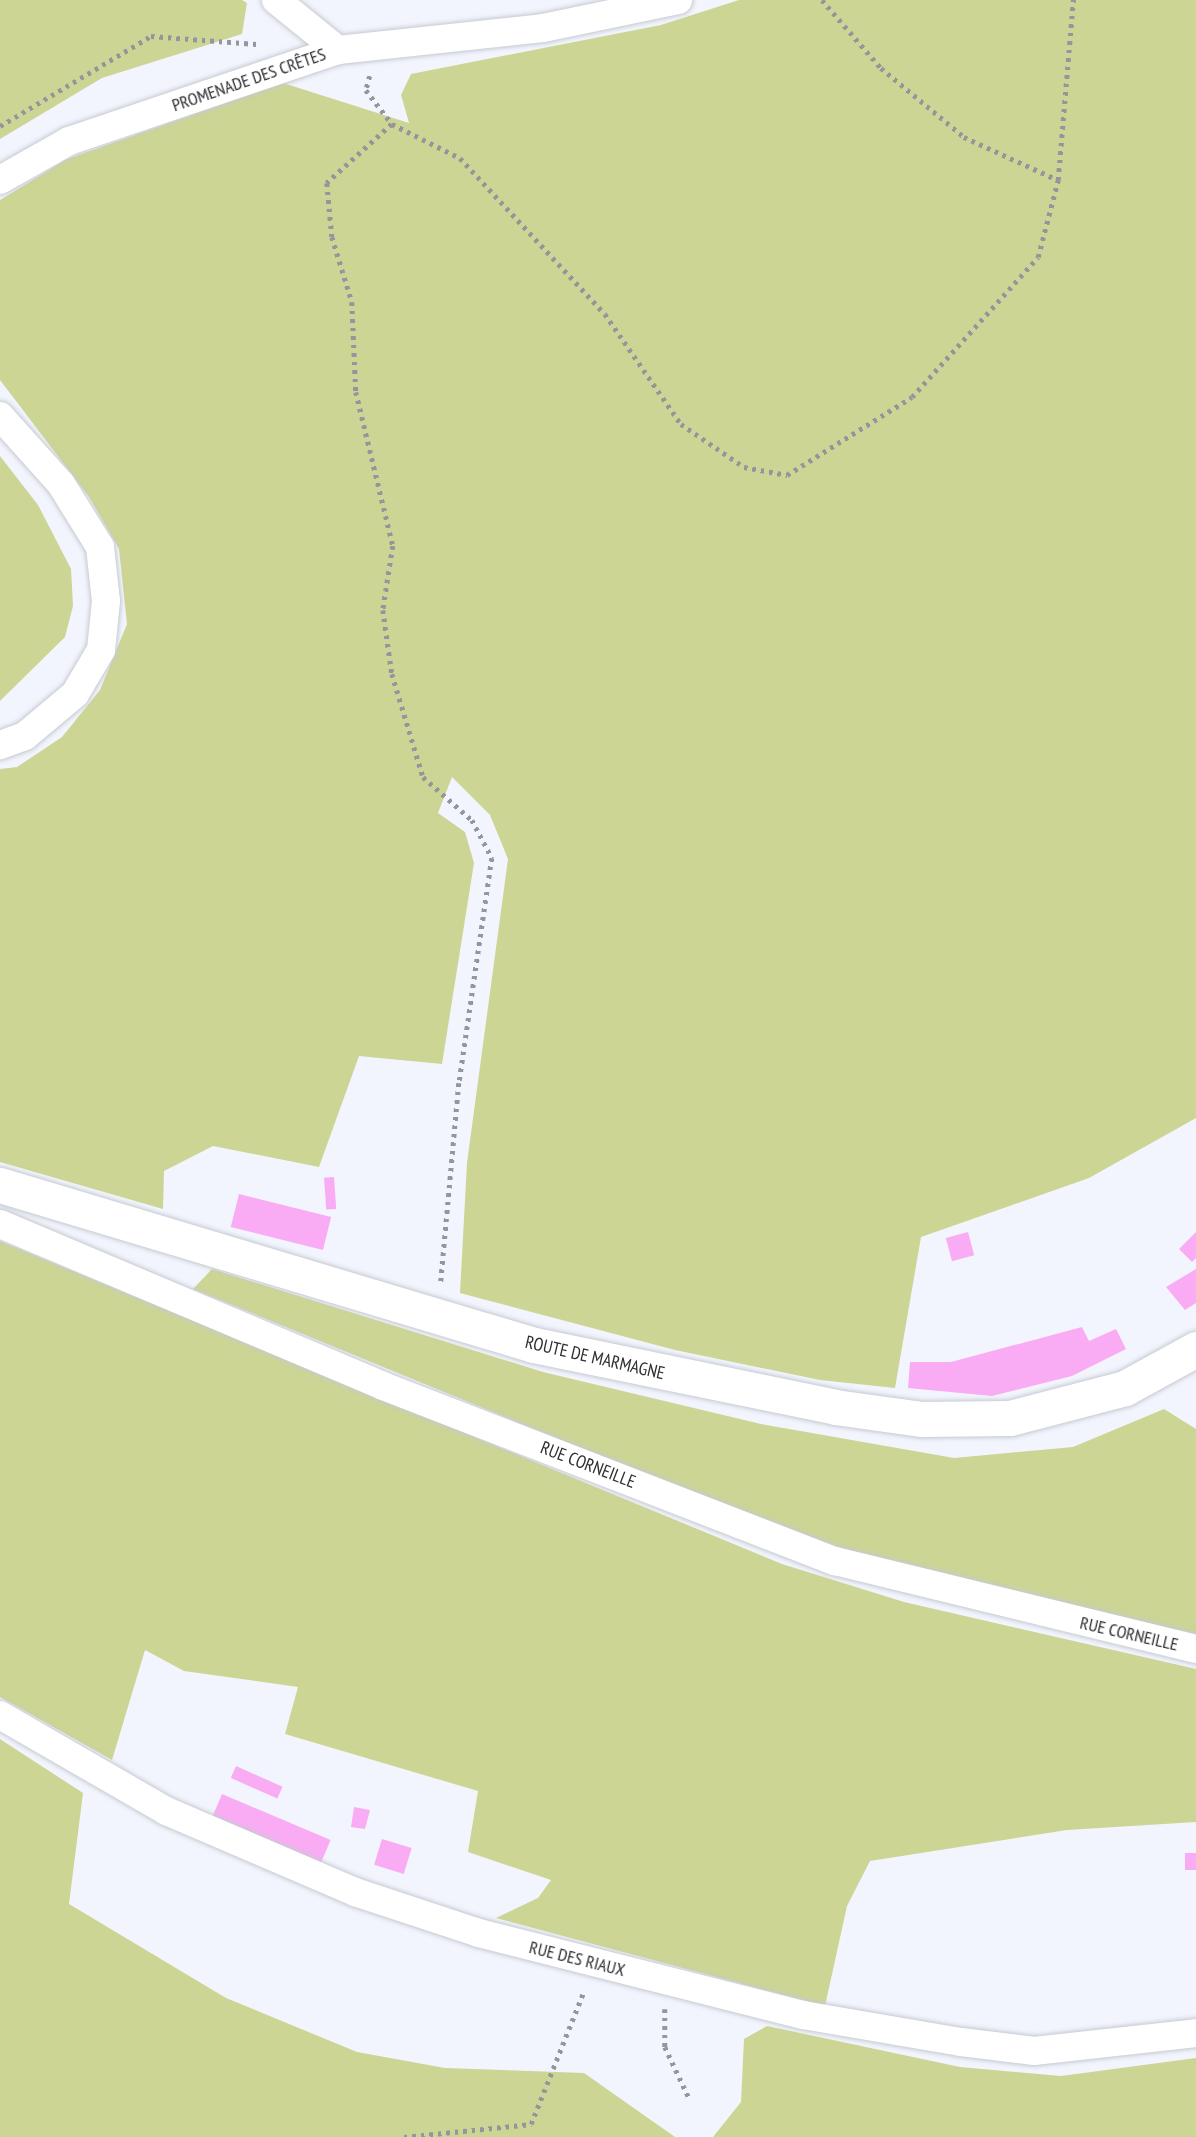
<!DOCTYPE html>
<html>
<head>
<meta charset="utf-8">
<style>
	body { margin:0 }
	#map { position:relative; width:1196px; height:2137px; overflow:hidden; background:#f2f5fd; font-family:"PT Sans Narrow",sans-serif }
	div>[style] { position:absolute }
	.green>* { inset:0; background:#ccd594 }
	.building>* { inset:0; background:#f9acf3; transform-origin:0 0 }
	.path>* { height:4.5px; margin-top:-2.25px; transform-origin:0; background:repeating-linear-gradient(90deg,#94969c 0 3.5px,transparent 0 8.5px) }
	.roads { filter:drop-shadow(0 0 2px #c6cad1) drop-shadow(0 0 2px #c6cad1) }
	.minor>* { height:28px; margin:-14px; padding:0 14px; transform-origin:14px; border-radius:14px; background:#fff }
	.tertiary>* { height:35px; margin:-17.5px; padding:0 17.5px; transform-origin:17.5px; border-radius:17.5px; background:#fff }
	span { translate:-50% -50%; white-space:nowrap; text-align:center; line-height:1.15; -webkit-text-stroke:5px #fff; paint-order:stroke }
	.street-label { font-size:18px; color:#2d2e31 }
</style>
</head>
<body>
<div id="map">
	<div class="green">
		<i style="clip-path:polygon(0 0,242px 0,247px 3px,242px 34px,102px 78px,0 139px)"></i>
		<i style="clip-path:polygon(739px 0,1196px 0,1196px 1118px,1089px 1178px,921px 1237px,895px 1388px,820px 1380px,675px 1350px,460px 1293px,467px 1163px,508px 859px,490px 815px,452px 777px,438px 813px,465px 832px,474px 863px,442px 1064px,359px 1056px,319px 1167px,213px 1146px,164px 1171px,163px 1209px,0 1162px,0 769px,17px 767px,62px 737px,100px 690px,127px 624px,119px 549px,89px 497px,0 380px,0 200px,67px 159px,283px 83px,409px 123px,401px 95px,411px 74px,661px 25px)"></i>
		<i style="clip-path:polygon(0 456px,38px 505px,71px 569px,73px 606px,65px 637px,0 701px)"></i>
		<i style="clip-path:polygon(0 1241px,782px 1564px,904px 1602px,1196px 1669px,1196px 1822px,1067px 1830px,870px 1861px,847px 1906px,825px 2006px,496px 1918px,538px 1898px,551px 1880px,468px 1852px,478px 1791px,285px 1734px,298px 1687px,184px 1671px,145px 1650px,112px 1760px,0 1697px)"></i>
		<i style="clip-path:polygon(212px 1269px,543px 1372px,761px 1424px,954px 1458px,1073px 1447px,1164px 1409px,1196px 1429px,1196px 1634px,834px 1552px,193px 1289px)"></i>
		<i style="clip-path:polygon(0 1739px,83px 1793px,69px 1904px,226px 1998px,357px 2052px,445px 2068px,584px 2073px,675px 2137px,0 2137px)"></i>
		<i style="clip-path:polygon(767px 2026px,960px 2067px,1061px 2076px,1196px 2058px,1196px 2137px,713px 2137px,741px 2102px,744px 2039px)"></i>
	</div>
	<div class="building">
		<i style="left:334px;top:1177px;width:32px;height:10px;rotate:86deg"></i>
		<i style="left:239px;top:1194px;width:95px;height:34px;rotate:14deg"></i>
		<i style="left:968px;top:1232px;width:24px;height:23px;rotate:75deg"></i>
		<i style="clip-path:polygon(1196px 1232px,1196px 1258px,1192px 1262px,1179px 1249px)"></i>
		<i style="clip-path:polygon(1196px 1269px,1196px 1303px,1185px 1310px,1166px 1287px)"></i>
		<i style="clip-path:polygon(1082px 1327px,1089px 1341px,1116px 1329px,1126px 1349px,1072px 1376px,992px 1396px,908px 1388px,910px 1362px,951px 1362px)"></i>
		<i style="left:236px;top:1766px;width:51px;height:13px;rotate:24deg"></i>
		<i style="left:222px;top:1794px;width:118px;height:33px;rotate:23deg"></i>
		<i style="clip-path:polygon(354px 1807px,370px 1810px,365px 1829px,351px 1827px)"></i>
		<i style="left:382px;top:1839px;width:31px;height:27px;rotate:17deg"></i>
		<i style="left:1196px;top:1853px;width:17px;height:11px;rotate:90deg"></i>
	</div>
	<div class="path">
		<i style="left:822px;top:0;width:90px;rotate:49.1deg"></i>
		<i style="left:881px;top:68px;width:108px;rotate:39.7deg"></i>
		<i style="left:964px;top:137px;width:103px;rotate:24.6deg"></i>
		<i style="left:370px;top:76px;width:15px;rotate:106deg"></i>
		<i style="left:366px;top:90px;width:43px;rotate:52.6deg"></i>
		<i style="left:392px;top:124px;width:76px;rotate:26.6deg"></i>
		<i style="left:460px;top:158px;width:213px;rotate:47.1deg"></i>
		<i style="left:605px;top:314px;width:134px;rotate:55.4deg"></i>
		<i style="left:681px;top:424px;width:76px;rotate:34.3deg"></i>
		<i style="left:744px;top:467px;width:44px;rotate:10.5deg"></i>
		<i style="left:787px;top:475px;width:147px;rotate:-32deg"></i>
		<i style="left:912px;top:397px;width:188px;rotate:-48deg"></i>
		<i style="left:1038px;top:257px;width:80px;rotate:-75.4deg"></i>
		<i style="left:1058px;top:180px;width:181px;rotate:-85.2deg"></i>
		<i style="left:392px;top:124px;width:88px;rotate:137.8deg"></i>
		<i style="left:327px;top:183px;width:54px;rotate:84.7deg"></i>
		<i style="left:332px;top:237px;width:68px;rotate:72.9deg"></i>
		<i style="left:352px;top:302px;width:90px;rotate:87.5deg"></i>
		<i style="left:356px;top:392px;width:158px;rotate:76.5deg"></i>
		<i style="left:393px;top:546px;width:65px;rotate:98.9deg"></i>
		<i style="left:383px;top:610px;width:65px;rotate:82deg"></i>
		<i style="left:392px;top:674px;width:108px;rotate:73.2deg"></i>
		<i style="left:423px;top:777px;width:65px;rotate:41.3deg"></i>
		<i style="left:472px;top:820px;width:43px;rotate:62.2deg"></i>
		<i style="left:492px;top:858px;width:227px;rotate:98.3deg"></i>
		<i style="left:459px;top:1083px;width:200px;rotate:95.2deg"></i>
		<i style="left:0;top:126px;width:176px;rotate:-30.8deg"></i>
		<i style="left:151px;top:36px;width:106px;rotate:4.3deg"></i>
		<i style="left:665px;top:2009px;width:38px;rotate:90deg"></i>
		<i style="left:665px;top:2047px;width:59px;rotate:64.7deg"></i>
		<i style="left:404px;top:2137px;width:128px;rotate:-5.8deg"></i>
		<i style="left:531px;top:2124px;width:143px;rotate:-68.3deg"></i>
	</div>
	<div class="roads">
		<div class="minor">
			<i style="left:276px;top:0;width:80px;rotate:38.9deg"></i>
			<i style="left:0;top:180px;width:79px;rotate:-29.5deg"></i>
			<i style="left:69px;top:141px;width:284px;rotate:-18.7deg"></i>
			<i style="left:338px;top:50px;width:206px;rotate:-6.1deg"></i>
			<i style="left:543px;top:28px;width:138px;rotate:-11.7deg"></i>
			<i style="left:0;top:416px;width:91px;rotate:48.1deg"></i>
			<i style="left:61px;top:484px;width:74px;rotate:58.2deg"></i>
			<i style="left:100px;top:547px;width:54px;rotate:83.7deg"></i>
			<i style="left:106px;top:601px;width:49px;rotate:95.8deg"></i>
			<i style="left:101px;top:650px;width:51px;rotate:120.6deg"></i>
			<i style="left:75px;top:694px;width:65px;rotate:140deg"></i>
			<i style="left:25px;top:736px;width:27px;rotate:160deg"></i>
			<i style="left:0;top:1224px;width:416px;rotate:22.9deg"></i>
			<i style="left:383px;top:1386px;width:485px;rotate:21.2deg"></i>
			<i style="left:835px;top:1561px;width:372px;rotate:13.7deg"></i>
			<i style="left:0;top:1715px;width:192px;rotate:30deg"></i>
			<i style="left:166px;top:1811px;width:206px;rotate:23.2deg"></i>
			<i style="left:355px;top:1892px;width:131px;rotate:18.3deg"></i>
			<i style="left:479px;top:1933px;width:334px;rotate:14.2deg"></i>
			<i style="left:803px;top:2015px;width:160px;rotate:9.7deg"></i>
			<i style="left:961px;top:2042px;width:74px;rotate:7deg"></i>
			<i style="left:1034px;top:2051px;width:163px;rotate:-6.3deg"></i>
		</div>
		<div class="tertiary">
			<i style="left:0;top:1185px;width:557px;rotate:16.68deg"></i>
			<i style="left:534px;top:1345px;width:307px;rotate:11.6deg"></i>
			<i style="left:835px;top:1407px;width:88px;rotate:7.9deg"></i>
			<i style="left:922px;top:1419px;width:88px;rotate:-0.7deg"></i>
			<i style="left:1010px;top:1418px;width:119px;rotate:-14.6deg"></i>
			<i style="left:1125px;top:1388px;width:81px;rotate:-28.8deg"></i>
		</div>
	</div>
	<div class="street-label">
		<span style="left:249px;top:80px;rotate:-19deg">PROMENADE DES CRÊTES</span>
		<span style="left:595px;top:1358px;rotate:13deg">ROUTE DE MARMAGNE</span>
		<span style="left:588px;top:1465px;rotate:21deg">RUE CORNEILLE</span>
		<span style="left:1129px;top:1634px;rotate:13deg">RUE CORNEILLE</span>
		<span style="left:577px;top:1959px;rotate:14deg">RUE DES RIAUX</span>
	</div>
</div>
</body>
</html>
